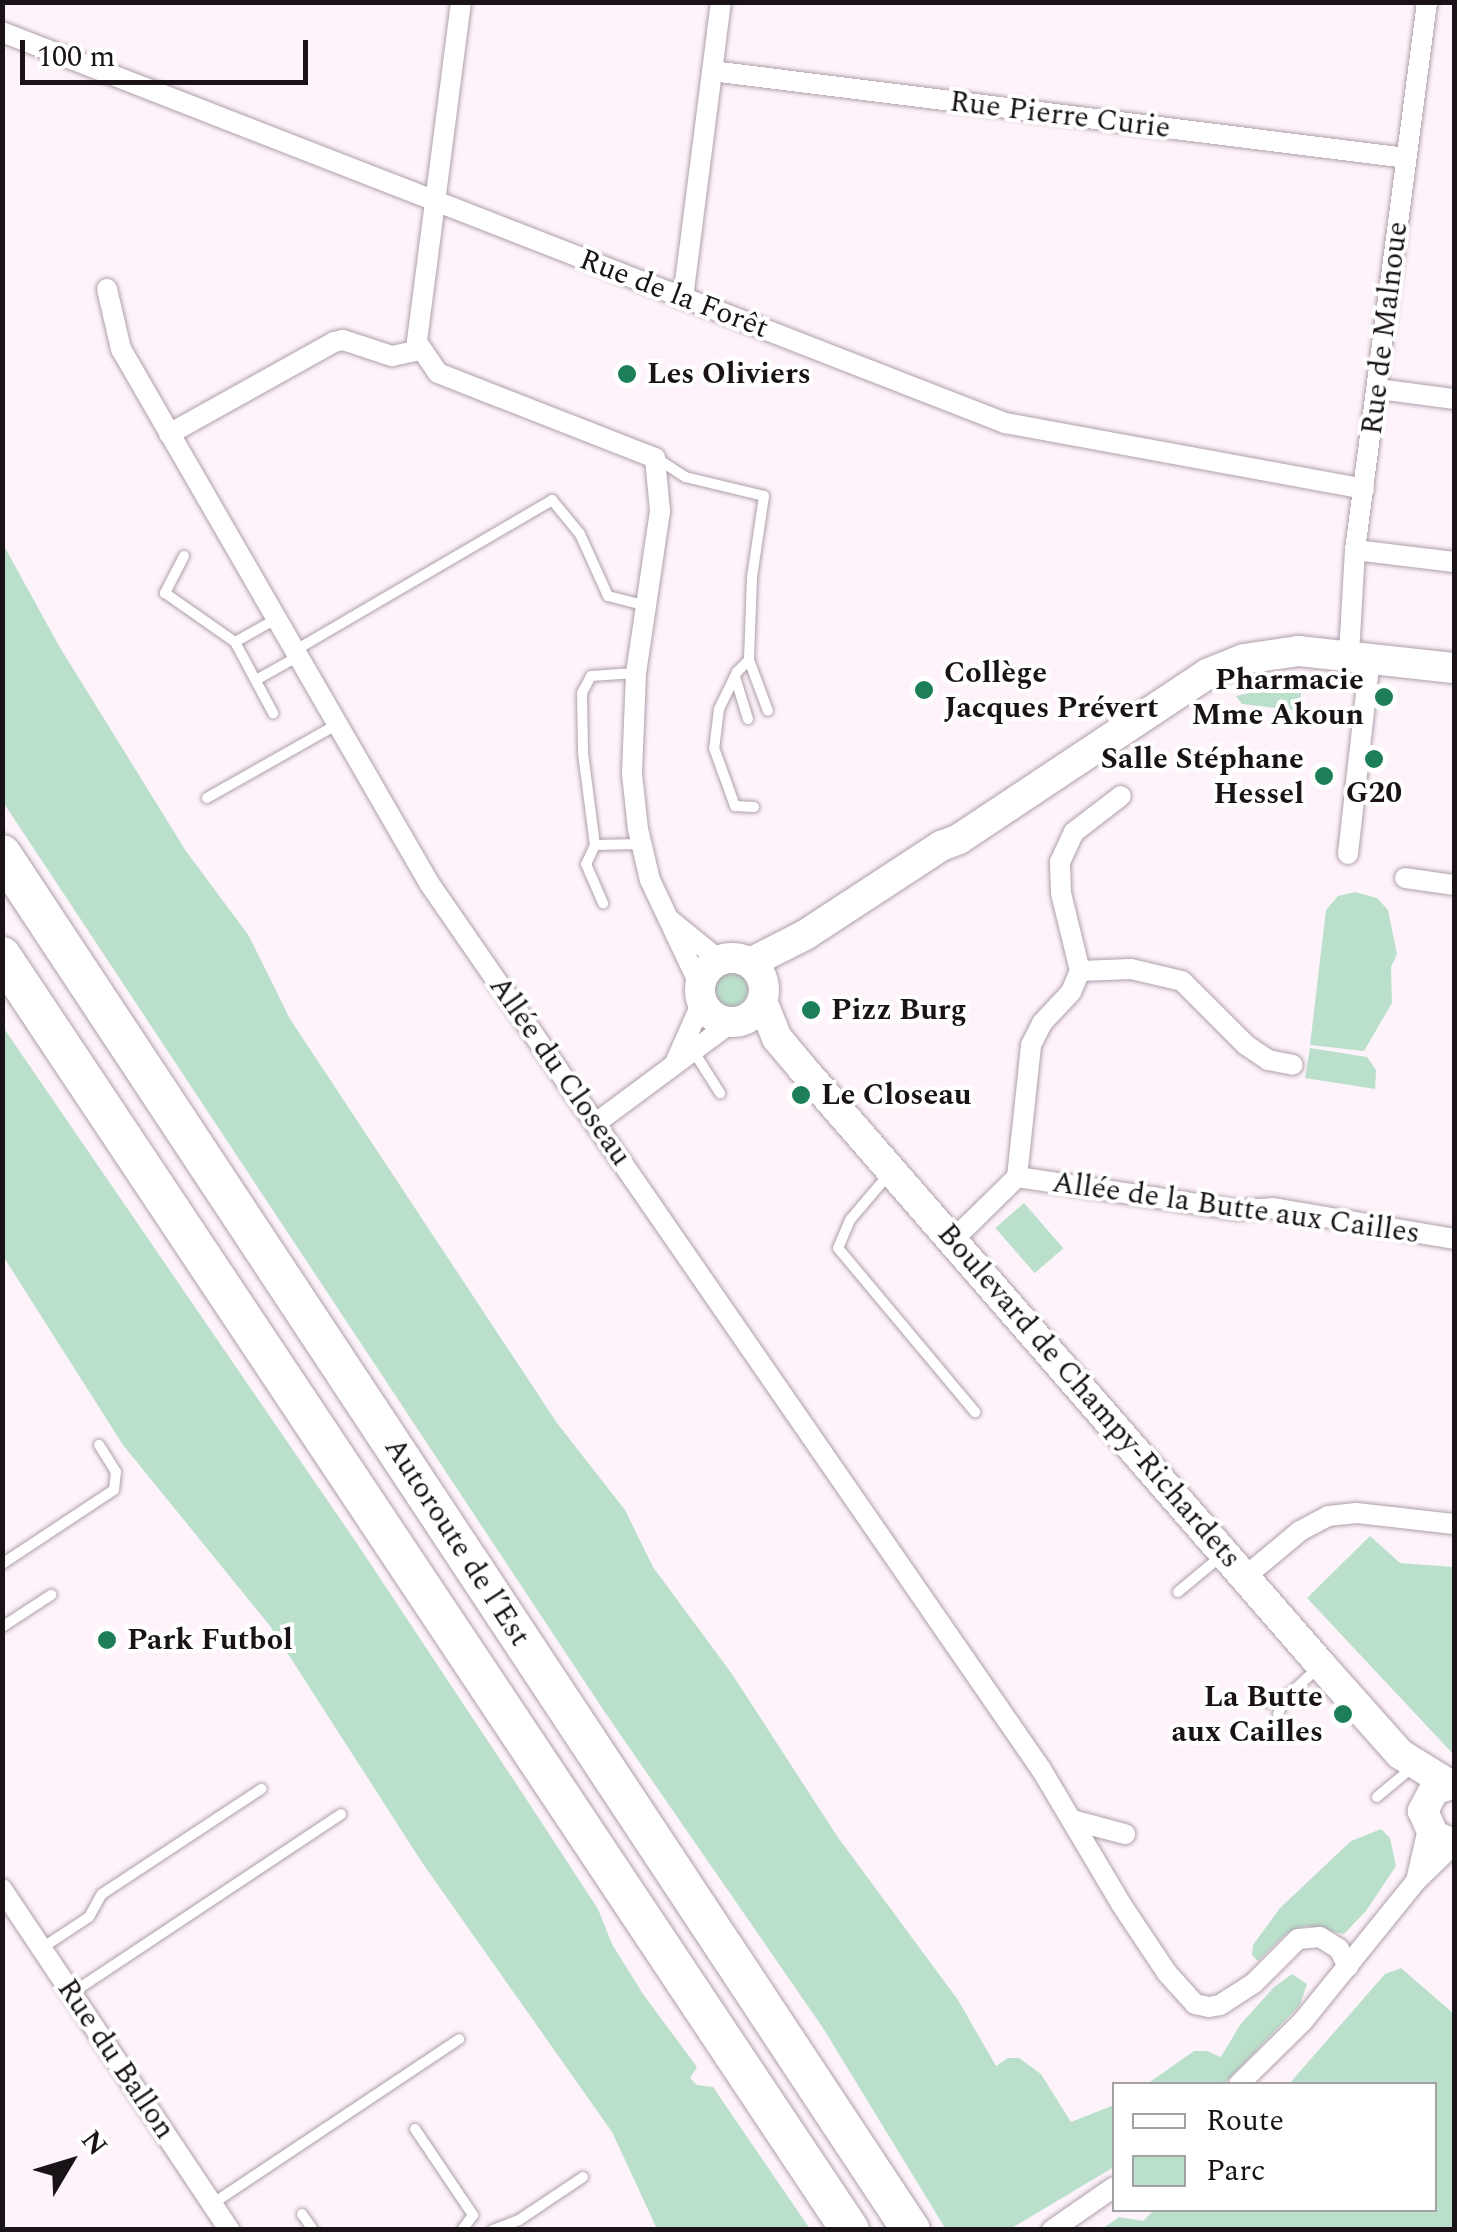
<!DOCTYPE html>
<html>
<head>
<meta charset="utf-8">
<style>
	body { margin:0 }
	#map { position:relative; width:1457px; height:2232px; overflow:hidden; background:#fef3fb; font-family:Spectral,serif }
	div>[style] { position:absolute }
	.green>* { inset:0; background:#bae0cb; transform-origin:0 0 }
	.round { border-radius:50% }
	.roads { filter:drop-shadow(0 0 2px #af9fab) drop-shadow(0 0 2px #af9fab) }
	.lane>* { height:10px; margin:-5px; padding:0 5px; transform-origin:5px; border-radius:5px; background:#fff }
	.street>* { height:20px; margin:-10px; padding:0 10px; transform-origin:10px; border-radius:10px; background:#fff }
	.secondary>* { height:30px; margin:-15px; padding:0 15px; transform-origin:15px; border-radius:15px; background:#fff }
	.secondary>.ring { margin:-15px; padding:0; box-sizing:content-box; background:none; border:30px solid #fff; border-radius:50% }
	.highway>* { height:38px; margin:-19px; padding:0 19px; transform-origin:19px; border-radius:19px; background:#fff }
	.dots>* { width:28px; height:28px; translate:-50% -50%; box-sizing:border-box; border:5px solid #fff; border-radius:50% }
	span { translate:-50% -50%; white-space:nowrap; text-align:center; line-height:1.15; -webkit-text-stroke:8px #fff; paint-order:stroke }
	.street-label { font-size:30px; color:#191318 }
	.poi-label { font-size:30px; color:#191318; font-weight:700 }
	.left { translate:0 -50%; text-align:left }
	.right { translate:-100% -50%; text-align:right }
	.frame { position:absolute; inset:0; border:5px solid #191318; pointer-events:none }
	.legend { position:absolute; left:1112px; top:2082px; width:325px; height:130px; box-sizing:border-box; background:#fff; border:2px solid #a3a1a3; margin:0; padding:12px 18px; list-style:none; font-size:30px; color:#191318 }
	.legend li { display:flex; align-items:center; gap:20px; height:50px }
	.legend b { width:50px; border:2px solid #a3a1a3 }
	.north { position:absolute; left:20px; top:2112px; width:100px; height:100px; -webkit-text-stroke:8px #fff; paint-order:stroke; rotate:52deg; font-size:28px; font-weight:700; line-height:40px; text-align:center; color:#191318 }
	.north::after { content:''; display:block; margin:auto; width:35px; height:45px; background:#191318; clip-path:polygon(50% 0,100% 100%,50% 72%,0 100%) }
	.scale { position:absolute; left:20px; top:40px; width:288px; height:45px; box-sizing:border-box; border:5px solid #191318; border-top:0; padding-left:12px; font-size:30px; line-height:35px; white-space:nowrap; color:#191318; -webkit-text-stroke:8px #fff; paint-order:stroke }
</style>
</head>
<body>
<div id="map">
	<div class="green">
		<i style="clip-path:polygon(3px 544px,59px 646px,186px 851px,249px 936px,290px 1019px,557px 1423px,625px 1510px,653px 1567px,732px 1674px,837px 1836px,958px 2000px,996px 2066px,1008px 2058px,1019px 2058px,1041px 2074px,1071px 2122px,1114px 2105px,1114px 2167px,1010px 2229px,945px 2228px,823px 2028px,604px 1711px,3px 802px)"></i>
		<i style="clip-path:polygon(1302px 681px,1300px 711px,1242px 704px,1236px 696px)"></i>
		<i style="clip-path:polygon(1355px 892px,1377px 898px,1388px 910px,1397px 954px,1391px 967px,1392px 1003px,1364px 1051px,1310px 1045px,1326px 910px,1338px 896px)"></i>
		<i class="round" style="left:712px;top:972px;width:36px;height:36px"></i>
		<i style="clip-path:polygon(3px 1027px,358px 1545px,521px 1791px,598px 1909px,612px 1944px,643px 1994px,697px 2067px,690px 2078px,697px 2085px,713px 2087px,810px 2229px,657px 2229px,612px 2132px,423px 1864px,270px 1626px,123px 1445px,3px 1256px)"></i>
		<i style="clip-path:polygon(1310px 1048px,1367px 1057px,1376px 1070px,1375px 1089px,1305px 1078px)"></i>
		<i style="left:1024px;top:1203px;width:60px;height:38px;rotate:49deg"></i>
		<i style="clip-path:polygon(1370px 1536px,1400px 1563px,1454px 1567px,1454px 1755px,1307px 1598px)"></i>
		<i style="clip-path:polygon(1381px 1829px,1390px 1838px,1396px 1866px,1366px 1911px,1344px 1934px,1305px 1926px,1287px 1933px,1258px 1961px,1252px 1955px,1253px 1945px,1280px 1908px,1351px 1841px)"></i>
		<i style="clip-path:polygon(1401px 1968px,1454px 2014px,1454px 2229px,1102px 2229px,1119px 2217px,1143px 2221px,1154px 2210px,1434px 2210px,1434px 2084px,1289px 2084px,1385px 1974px)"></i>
		<i style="clip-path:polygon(1292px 1974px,1307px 1984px,1300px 2005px,1224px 2084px,1147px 2084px,1194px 2051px,1207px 2051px,1221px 2057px,1240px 2025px,1274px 1987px)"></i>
	</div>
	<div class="roads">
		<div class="lane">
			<i style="left:656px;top:458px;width:35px;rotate:33deg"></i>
			<i style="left:685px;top:477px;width:81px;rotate:13.5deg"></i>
			<i style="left:764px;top:496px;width:82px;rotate:98.4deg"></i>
			<i style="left:752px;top:577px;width:83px;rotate:92.1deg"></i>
			<i style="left:749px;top:660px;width:17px;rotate:135deg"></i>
			<i style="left:737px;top:672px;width:41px;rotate:115.9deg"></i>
			<i style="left:719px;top:709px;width:39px;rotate:97deg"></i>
			<i style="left:714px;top:748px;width:62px;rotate:70.1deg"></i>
			<i style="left:735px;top:806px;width:19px;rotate:3deg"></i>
			<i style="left:184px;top:556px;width:42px;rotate:117.2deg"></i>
			<i style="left:165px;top:593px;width:85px;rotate:35deg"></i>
			<i style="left:235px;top:642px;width:81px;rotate:61.8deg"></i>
			<i style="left:235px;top:642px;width:47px;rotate:-29.3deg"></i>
			<i style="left:294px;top:651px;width:299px;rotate:-30.3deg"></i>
			<i style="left:552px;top:500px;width:44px;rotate:50.5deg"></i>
			<i style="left:580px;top:534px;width:68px;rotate:65.7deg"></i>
			<i style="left:608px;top:596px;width:40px;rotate:14.4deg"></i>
			<i style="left:749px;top:660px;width:54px;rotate:69.6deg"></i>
			<i style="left:635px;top:673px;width:44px;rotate:176.1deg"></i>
			<i style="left:591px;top:676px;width:19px;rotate:118deg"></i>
			<i style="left:582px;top:693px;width:60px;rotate:89deg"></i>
			<i style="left:583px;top:753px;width:93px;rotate:82.6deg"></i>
			<i style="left:595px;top:845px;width:46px;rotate:-1.2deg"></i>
			<i style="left:735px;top:677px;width:44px;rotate:72.8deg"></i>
			<i style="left:256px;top:680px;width:47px;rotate:-29.3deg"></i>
			<i style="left:207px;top:798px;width:148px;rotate:-29.5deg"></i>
			<i style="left:595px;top:845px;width:21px;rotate:115deg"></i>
			<i style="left:586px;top:864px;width:43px;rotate:66.4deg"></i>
			<i style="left:694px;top:1052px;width:49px;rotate:57.6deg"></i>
			<i style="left:889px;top:1174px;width:60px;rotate:130.3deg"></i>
			<i style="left:850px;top:1220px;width:30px;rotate:113deg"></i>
			<i style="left:838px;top:1248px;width:214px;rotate:50.1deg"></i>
			<i style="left:2px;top:1564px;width:134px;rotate:-33.5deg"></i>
			<i style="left:114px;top:1490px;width:18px;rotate:-84deg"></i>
			<i style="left:116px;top:1472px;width:32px;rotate:-122deg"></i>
			<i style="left:1178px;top:1592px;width:55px;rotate:-39.8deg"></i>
			<i style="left:2px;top:1627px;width:59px;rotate:-33.1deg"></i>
			<i style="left:1268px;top:1702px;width:16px;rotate:-11deg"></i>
			<i style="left:1278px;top:1714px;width:16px;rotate:-68deg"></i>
			<i style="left:1284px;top:1699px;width:49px;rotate:-42.5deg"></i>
			<i style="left:1377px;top:1797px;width:40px;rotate:-40deg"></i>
			<i style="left:42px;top:1948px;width:56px;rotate:-33.4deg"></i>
			<i style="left:89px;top:1917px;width:26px;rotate:-61deg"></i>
			<i style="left:102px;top:1894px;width:191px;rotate:-33.4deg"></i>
			<i style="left:72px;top:1993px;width:323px;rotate:-33.6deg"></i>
			<i style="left:415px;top:2129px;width:104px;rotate:56deg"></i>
			<i style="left:473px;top:2215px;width:19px;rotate:126deg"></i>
			<i style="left:212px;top:2204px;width:297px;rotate:-33.7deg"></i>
			<i style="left:302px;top:2214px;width:19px;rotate:55deg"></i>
			<i style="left:493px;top:2230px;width:28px;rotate:-21deg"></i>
			<i style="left:519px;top:2220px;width:77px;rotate:-33.9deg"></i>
		</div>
		<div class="street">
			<i style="left:461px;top:2px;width:343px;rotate:97.4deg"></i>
			<i style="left:417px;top:342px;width:37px;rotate:56deg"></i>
			<i style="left:438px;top:373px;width:233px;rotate:21.4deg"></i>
			<i style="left:655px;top:458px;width:53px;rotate:84.6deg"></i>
			<i style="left:660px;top:511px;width:164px;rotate:98.4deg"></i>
			<i style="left:636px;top:673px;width:101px;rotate:92.3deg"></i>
			<i style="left:632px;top:774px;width:55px;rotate:83.8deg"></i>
			<i style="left:638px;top:829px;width:52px;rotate:76.8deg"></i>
			<i style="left:650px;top:880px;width:117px;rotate:64.7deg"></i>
			<i style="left:2px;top:32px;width:1077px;rotate:21.3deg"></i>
			<i style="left:1005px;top:423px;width:365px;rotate:10.4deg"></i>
			<i style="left:712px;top:71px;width:700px;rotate:7.14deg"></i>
			<i style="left:107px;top:289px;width:62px;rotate:76.9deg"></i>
			<i style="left:121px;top:349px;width:616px;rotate:60.02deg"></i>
			<i style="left:429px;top:883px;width:1077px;rotate:55.37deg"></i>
			<i style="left:1041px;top:1769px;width:157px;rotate:59.3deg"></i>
			<i style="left:1121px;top:1904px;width:83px;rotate:56.3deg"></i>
			<i style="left:1167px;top:1973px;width:42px;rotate:47.9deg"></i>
			<i style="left:1195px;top:2004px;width:14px;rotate:12deg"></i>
			<i style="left:1209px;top:2007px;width:11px;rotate:-10deg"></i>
			<i style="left:1220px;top:2005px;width:40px;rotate:-32.9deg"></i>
			<i style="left:1254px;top:1983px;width:62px;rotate:-45deg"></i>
			<i style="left:1298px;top:1939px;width:22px;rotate:-5deg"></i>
			<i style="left:1320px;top:1937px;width:22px;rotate:32deg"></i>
			<i style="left:1339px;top:1949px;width:20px;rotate:63deg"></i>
			<i style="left:683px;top:298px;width:298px;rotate:-82.7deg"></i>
			<i style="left:1378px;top:389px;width:77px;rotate:7.5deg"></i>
			<i style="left:169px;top:434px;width:189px;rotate:-29.1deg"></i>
			<i style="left:334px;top:342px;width:9px;rotate:-13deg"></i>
			<i style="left:343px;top:340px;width:52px;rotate:18.1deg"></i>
			<i style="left:392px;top:356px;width:30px;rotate:-12deg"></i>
			<i style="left:1355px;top:550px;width:100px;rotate:6.9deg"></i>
			<i style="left:1349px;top:654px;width:104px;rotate:-86.7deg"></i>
			<i style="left:1355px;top:550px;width:553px;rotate:-82.51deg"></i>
			<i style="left:1348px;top:854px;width:198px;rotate:-83.6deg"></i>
			<i style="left:1405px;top:878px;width:49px;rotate:8.1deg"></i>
			<i style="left:670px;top:920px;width:63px;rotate:39.2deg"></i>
			<i style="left:1080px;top:971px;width:51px;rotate:-2.2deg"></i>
			<i style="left:1131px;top:969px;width:52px;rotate:13.2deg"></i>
			<i style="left:1182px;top:981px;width:91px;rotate:45deg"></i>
			<i style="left:1246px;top:1045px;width:27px;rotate:34deg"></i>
			<i style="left:1268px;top:1060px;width:25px;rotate:11deg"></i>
			<i style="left:675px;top:1063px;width:67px;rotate:-66.1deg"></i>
			<i style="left:596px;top:1123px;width:169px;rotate:-36.6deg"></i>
			<i style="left:1017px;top:1177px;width:223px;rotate:8.5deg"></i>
			<i style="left:1238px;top:1210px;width:35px;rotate:-3deg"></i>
			<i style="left:1273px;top:1208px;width:184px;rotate:9.7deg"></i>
			<i style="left:953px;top:1240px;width:90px;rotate:-44.5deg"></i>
			<i style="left:1017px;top:1177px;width:133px;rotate:-83.9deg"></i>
			<i style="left:1031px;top:1045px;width:25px;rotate:-63deg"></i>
			<i style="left:1042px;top:1023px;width:42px;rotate:-46.9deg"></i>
			<i style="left:1071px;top:992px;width:23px;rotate:-67deg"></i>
			<i style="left:1080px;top:971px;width:80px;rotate:-103.7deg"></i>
			<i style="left:1061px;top:893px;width:31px;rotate:-92deg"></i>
			<i style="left:1060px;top:862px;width:33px;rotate:-65deg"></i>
			<i style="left:1074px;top:832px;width:59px;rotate:-37.5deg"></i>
			<i style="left:1246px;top:1576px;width:70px;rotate:-39.8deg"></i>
			<i style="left:1300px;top:1531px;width:32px;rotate:-28deg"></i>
			<i style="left:1328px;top:1516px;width:29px;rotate:-6deg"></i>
			<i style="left:1357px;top:1513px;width:98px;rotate:6.5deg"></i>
			<i style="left:1072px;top:1820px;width:55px;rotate:14.8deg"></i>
			<i style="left:1416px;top:1881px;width:53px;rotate:-77deg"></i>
			<i style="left:2px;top:1889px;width:410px;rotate:56.3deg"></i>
			<i style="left:1239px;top:2084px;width:90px;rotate:-44.5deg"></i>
			<i style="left:1303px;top:2021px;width:180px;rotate:-51.1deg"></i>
			<i style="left:1416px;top:1881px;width:53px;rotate:-44.2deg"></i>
			<i style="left:1052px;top:2230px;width:75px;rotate:-34.7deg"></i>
		</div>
		<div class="secondary">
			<i class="ring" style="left:700px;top:958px;width:34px;height:34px"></i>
			<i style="left:750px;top:963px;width:62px;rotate:-27deg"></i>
			<i style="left:805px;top:935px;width:163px;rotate:-33.2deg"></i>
			<i style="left:941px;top:846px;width:19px;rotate:-21deg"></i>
			<i style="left:959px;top:839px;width:298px;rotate:-33.6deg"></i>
			<i style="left:1207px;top:674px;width:40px;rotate:-22deg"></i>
			<i style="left:1244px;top:659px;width:56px;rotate:-8.3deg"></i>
			<i style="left:1299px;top:651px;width:156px;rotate:6.3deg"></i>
			<i style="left:762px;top:1001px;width:40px;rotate:68deg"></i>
			<i style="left:777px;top:1038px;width:39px;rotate:50deg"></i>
			<i style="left:802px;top:1068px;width:791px;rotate:49deg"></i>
			<i style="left:1321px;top:1665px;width:119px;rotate:48.4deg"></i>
			<i style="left:1400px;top:1754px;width:55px;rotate:31.7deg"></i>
			<i style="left:1454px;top:1783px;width:21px;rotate:161deg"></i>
			<i style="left:1434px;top:1790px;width:24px;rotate:118deg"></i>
			<i style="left:1423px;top:1811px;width:27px;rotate:66deg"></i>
			<i style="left:1434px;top:1836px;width:22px;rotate:22deg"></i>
		</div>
		<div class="highway">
			<i style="left:2px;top:854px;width:1649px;rotate:56.55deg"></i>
			<i style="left:2px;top:956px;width:1530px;rotate:56.35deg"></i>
		</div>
	</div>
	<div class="dots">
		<i style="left:627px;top:374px;background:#1c7f58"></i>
		<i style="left:924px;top:690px;background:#1c7f58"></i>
		<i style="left:1384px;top:697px;background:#1c7f58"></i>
		<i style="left:1374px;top:759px;background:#1c7f58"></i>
		<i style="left:1324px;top:776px;background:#1c7f58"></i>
		<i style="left:811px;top:1010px;background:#1c7f58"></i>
		<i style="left:801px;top:1095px;background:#1c7f58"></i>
		<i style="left:107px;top:1640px;background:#1c7f58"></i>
		<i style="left:1343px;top:1714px;background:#1c7f58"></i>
	</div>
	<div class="street-label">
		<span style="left:1060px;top:115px;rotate:7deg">Rue Pierre Curie</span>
		<span style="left:674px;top:294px;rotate:21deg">Rue de la Forêt</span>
		<span style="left:1385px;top:328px;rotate:-83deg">Rue de Malnoue</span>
		<span style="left:560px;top:1071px;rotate:55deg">Allée du Closeau</span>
		<span style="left:1236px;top:1208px;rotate:8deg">Allée de la Butte aux Cailles</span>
		<span style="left:1089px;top:1396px;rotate:49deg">Boulevard de Champy-Richardets</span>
		<span style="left:457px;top:1542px;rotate:57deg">Autoroute de l’Est</span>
		<span style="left:116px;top:2059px;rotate:56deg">Rue du Ballon</span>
	</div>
	<div class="poi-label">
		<span class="left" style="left:647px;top:374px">Les Oliviers</span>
		<span class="left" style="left:944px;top:690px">Collège<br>Jacques Prévert</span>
		<span class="right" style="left:1364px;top:697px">Pharmacie<br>Mme Akoun</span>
		<span class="right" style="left:1304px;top:776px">Salle Stéphane<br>Hessel</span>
		<span style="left:1374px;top:793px">G20</span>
		<span class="left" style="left:831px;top:1010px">Pizz Burg</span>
		<span class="left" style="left:821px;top:1095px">Le Closeau</span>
		<span class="left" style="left:127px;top:1640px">Park Futbol</span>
		<span class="right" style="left:1323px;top:1714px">La Butte<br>aux Cailles</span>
	</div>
	<div class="frame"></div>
	<ul class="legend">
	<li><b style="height:12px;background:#fff"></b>Route</li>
	<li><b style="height:28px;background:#bae0cb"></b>Parc</li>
	</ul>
	<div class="north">N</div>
	<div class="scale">100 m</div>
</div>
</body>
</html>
